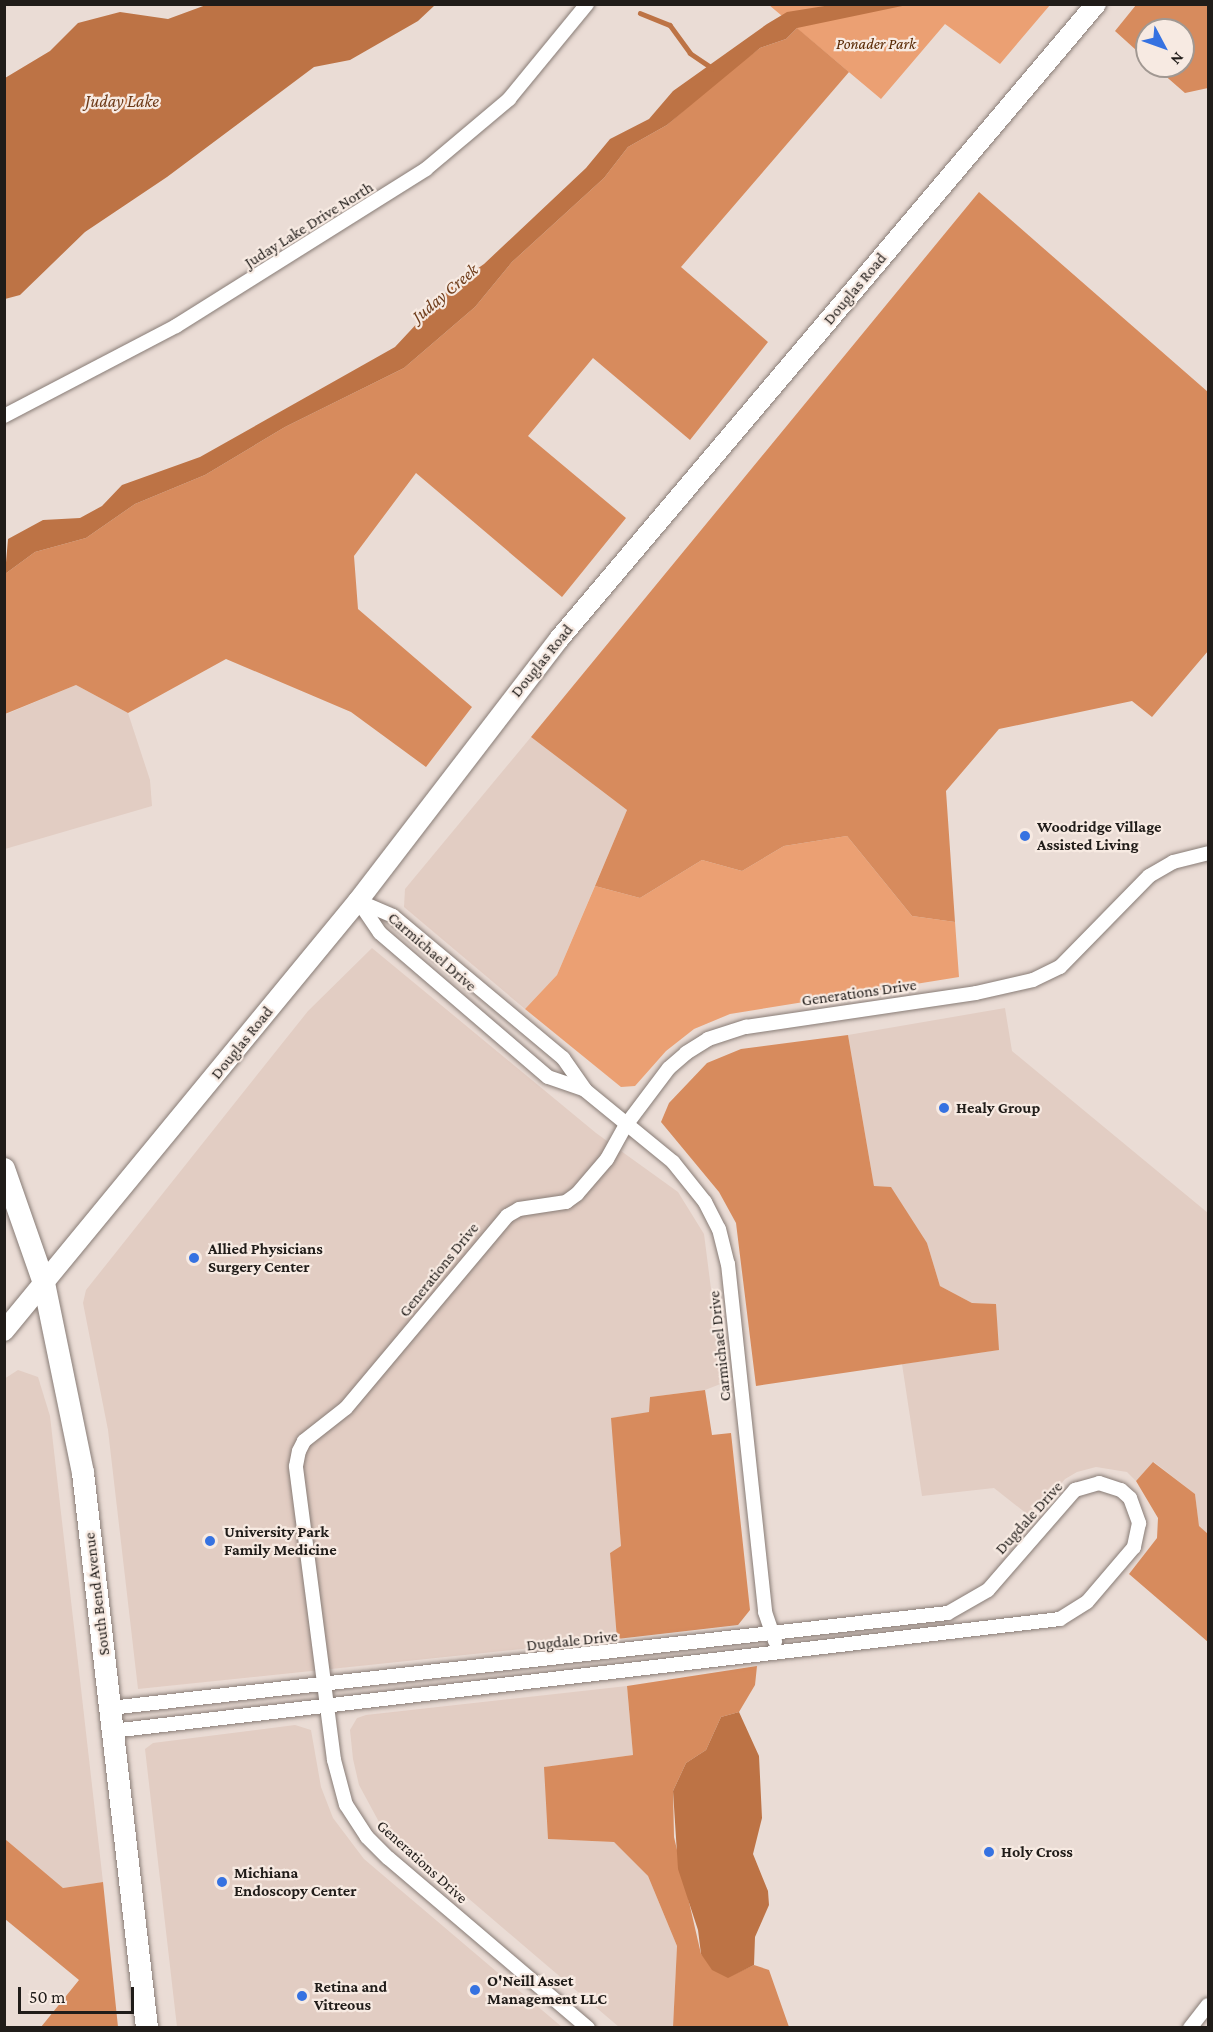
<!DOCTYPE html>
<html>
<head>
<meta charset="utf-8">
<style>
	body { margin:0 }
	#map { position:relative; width:1213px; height:2032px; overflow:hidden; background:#eadcd5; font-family:"Crimson Pro",serif }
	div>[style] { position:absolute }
	.built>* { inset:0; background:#e2cdc3 }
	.green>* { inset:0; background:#eba073 }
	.forest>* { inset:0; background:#d78b5d }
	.water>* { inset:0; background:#bd7345 }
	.stream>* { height:4.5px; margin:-2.25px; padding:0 2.25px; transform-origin:2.25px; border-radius:2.25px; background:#bd7345 }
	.roads { filter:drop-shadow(0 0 2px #887c76) drop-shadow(0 0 2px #887c76) }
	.street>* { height:14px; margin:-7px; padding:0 7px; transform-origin:7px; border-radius:7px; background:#fff }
	.secondary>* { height:20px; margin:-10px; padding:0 10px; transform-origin:10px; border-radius:10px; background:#fff }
	.primary>* { height:22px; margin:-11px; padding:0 11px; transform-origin:11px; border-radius:11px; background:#fff }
	.dots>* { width:16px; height:16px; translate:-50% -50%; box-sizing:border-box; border:3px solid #f7eae2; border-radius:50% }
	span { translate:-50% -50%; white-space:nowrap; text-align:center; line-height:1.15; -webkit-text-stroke:4.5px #f7eae2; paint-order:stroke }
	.park-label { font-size:16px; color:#582803; font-style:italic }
	.street-label { font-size:16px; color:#201c19 }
	.poi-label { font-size:16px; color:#201c19; font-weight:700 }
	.left { translate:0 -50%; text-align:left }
	.water-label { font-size:18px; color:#6e3b19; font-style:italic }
	.frame { position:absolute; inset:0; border:6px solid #201c19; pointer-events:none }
	.north { position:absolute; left:1135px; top:18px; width:60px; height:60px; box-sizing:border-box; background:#f7eae2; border:2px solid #a19892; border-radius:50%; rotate:131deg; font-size:16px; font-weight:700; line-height:24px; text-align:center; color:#201c19 }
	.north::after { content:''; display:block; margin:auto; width:21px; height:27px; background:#3672e1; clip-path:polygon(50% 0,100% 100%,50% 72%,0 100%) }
	.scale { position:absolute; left:18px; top:1987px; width:116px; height:27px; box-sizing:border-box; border:3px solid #201c19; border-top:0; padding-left:8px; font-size:18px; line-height:21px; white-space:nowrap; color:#201c19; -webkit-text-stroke:4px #f7eae2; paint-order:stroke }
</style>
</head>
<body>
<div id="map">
	<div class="built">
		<i style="clip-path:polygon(76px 685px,128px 713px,150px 780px,152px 806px,5px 849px,4px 715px)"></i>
		<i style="clip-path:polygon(531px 737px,627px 810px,557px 975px,525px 1009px,404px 907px,405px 889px)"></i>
		<i style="clip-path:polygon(372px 948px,596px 1133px,678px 1192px,704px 1234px,723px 1383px,705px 1390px,650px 1397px,650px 1412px,612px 1418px,621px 1547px,610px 1553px,617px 1639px,138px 1689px,108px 1430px,83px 1303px,86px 1290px,308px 1011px)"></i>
		<i style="clip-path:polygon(1005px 1008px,1012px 1051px,1208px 1213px,1208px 1534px,1199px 1527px,1195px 1494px,1154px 1462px,1136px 1481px,1127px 1472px,1096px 1467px,1077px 1472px,1065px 1479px,1032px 1518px,994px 1488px,922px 1496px,902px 1364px,998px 1350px,996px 1304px,972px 1303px,940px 1286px,927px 1243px,874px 1186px,848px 1035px)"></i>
		<i style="clip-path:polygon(18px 1370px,38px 1377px,50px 1416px,103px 1882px,63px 1888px,5px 1839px,4px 1379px)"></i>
		<i style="clip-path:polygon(627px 1686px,633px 1755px,545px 1767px,549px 1839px,614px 1842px,648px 1876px,677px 1946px,673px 2027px,619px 2027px,379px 1822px,359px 1785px,353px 1759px,350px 1730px,357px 1718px,366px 1715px)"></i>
		<i style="clip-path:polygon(295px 1725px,311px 1730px,321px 1787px,333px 1818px,364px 1859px,562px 2027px,177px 2027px,145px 1749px,153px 1743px)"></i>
	</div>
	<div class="green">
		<i style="clip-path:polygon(769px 5px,1050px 5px,1000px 64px,945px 24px,881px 99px)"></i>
		<i style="clip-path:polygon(847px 836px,912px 916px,955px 922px,959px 977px,730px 1014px,694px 1029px,666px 1051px,635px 1086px,621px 1087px,525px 1009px,557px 975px,595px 886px,640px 898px,702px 860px,742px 871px,784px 846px)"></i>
	</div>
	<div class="forest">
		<i style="clip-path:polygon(1136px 5px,1208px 5px,1208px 88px,1185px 93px,1154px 66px,1183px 66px,1183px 30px,1147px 30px,1147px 60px,1115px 31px)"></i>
		<i style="clip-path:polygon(797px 28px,849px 72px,681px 267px,768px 342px,690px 440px,593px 358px,528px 436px,626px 518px,562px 597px,416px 473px,354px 556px,358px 609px,472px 707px,426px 767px,351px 712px,226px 659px,128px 713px,76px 685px,5px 714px,5px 574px,35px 552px,86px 538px,135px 504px,205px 475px,285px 427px,404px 368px,475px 307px,512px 262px,604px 178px,628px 147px,667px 125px,727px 73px,760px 48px,786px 39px)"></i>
		<i style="clip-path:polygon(979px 192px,1208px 392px,1208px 651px,1152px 717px,1132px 701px,999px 729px,946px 791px,955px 922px,912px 916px,847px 836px,784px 846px,742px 871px,702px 860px,640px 898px,595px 886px,627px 810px,531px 737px)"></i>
		<i style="clip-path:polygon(848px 1035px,874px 1186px,891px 1187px,927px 1243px,940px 1286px,972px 1303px,996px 1304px,999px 1350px,756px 1386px,736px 1223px,719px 1192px,661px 1122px,669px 1103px,707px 1063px,741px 1049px)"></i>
		<i style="clip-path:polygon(705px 1390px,712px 1435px,731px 1433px,750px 1610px,738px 1625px,617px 1639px,610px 1553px,621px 1546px,611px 1418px,649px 1412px,650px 1397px)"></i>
		<i style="clip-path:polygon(1153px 1462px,1195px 1494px,1199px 1526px,1208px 1534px,1208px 1642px,1129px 1574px,1157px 1538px,1158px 1518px,1136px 1481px)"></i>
		<i style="clip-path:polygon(757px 1666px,755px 1685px,739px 1712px,721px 1717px,706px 1750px,686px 1763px,673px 1791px,674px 1837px,701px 1954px,728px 1977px,754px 1965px,769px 1970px,789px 2027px,673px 2027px,677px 1946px,648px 1876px,614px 1842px,548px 1839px,544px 1767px,633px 1755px,627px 1686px)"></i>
		<i style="clip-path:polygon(5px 1839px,63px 1888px,103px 1882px,118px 2027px,41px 2027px,79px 1980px,5px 1919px)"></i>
	</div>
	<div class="water">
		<i style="clip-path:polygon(837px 4px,907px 5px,797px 28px,786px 39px,760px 48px,667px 125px,628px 147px,604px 178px,512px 262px,475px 307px,404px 368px,285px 427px,205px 475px,135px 504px,86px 538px,35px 552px,5px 574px,8px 539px,43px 520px,80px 518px,102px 506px,122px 485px,200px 457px,395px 347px,450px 288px,484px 264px,586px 168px,610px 139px,649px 119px,673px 91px,767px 24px,787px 12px)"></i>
		<i style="clip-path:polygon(206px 5px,435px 5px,418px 21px,350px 60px,314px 67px,167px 177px,85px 232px,20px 295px,5px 299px,5px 78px,50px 51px,78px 23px,120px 12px,168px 19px)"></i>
		<i style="clip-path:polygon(739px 1712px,759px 1756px,762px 1818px,753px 1854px,768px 1891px,769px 1905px,755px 1937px,754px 1965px,728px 1978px,712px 1970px,701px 1954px,698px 1930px,678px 1869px,673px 1791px,686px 1763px,706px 1750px,721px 1717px)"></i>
	</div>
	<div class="stream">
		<i style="left:640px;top:13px;width:32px;rotate:22deg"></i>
		<i style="left:670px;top:25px;width:34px;rotate:54deg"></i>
		<i style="left:690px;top:53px;width:27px;rotate:34deg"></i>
	</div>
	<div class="roads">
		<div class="street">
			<i style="left:4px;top:416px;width:194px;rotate:-27.6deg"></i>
			<i style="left:176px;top:326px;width:295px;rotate:-32.1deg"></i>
			<i style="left:426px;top:169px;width:109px;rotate:-40.1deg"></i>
			<i style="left:509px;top:99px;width:123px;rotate:-50.6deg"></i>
			<i style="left:358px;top:901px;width:38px;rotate:23deg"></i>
			<i style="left:393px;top:916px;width:222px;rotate:39.9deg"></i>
			<i style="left:563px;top:1058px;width:39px;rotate:55deg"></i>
			<i style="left:585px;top:1090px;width:114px;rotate:39.3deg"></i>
			<i style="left:673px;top:1162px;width:51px;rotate:51.3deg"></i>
			<i style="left:705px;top:1202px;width:30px;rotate:63deg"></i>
			<i style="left:719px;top:1229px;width:36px;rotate:76deg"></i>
			<i style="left:728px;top:1264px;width:350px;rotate:83.9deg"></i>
			<i style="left:765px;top:1612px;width:31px;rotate:71deg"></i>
			<i style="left:359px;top:902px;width:37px;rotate:56deg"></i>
			<i style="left:380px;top:933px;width:221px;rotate:40.6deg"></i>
			<i style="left:548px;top:1077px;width:39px;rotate:19deg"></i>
			<i style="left:110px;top:1708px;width:843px;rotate:-6.47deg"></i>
			<i style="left:948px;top:1613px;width:46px;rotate:-29.9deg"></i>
			<i style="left:988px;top:1590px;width:133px;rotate:-49deg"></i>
			<i style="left:1075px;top:1490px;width:25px;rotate:-16deg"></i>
			<i style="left:1099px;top:1483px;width:23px;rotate:18deg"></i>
			<i style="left:1121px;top:1490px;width:12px;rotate:42deg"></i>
			<i style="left:1130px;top:1498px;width:27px;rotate:70deg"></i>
			<i style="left:1139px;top:1523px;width:25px;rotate:102deg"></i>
			<i style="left:1134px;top:1547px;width:72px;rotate:130.5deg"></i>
			<i style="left:1087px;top:1602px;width:32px;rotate:148deg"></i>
			<i style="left:1060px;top:1619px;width:954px;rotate:173.26deg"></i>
			<i style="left:588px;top:2028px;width:262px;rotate:-139.6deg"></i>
			<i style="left:388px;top:1858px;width:30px;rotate:-135deg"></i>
			<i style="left:367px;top:1837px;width:38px;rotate:-123deg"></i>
			<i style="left:346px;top:1805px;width:47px;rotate:-104.9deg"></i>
			<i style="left:334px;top:1760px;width:296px;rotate:-97.4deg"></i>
			<i style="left:296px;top:1466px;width:15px;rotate:-79deg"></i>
			<i style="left:299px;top:1451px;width:11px;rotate:-63deg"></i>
			<i style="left:304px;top:1441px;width:53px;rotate:-38.2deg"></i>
			<i style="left:346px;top:1408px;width:251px;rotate:-50deg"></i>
			<i style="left:507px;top:1216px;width:14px;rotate:-30deg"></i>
			<i style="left:519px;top:1209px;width:48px;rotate:-8.5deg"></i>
			<i style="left:566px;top:1202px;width:14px;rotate:-36deg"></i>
			<i style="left:577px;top:1194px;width:46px;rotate:-49.4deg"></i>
			<i style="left:607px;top:1159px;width:39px;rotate:-61deg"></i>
			<i style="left:626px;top:1125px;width:71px;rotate:-53deg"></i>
			<i style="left:669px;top:1068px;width:23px;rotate:-41deg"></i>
			<i style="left:686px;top:1053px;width:26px;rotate:-32deg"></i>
			<i style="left:708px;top:1039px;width:40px;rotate:-18deg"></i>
			<i style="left:746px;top:1027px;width:232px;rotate:-8.4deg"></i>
			<i style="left:976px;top:993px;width:58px;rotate:-12.8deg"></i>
			<i style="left:1033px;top:980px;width:30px;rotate:-26deg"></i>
			<i style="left:1060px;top:967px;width:127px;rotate:-45.6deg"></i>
			<i style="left:1149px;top:876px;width:28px;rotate:-30deg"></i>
			<i style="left:1173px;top:862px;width:36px;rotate:-14deg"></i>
			<i style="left:1190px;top:2028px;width:29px;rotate:-52deg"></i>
		</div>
		<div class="secondary">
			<i style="left:4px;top:1331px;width:557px;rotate:-50.54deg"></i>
			<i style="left:358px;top:901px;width:330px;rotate:-52.5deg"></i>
			<i style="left:559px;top:639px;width:832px;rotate:-49.78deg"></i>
		</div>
		<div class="primary">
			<i style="left:4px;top:1169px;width:121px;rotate:70.7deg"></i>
			<i style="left:44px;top:1283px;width:194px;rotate:78.4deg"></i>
			<i style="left:83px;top:1473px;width:559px;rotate:83.42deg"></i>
		</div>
	</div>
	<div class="dots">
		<i style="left:1025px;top:836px;background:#3672e1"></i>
		<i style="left:944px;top:1108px;background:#3672e1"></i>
		<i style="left:194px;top:1258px;background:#3672e1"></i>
		<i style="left:210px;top:1541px;background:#3672e1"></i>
		<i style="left:989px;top:1852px;background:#3672e1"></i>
		<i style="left:222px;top:1882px;background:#3672e1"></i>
		<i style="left:475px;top:1990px;background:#3672e1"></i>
		<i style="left:302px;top:1996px;background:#3672e1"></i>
	</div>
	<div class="park-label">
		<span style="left:876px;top:44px">Ponader Park</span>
	</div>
	<div class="street-label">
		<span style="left:309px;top:225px;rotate:-32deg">Juday Lake Drive North</span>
		<span style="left:855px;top:289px;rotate:-50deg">Douglas Road</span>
		<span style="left:542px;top:661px;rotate:-51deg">Douglas Road</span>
		<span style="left:432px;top:952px;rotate:41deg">Carmichael Drive</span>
		<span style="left:859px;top:993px;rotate:-8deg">Generations Drive</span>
		<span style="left:242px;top:1043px;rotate:-51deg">Douglas Road</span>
		<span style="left:439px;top:1270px;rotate:-51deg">Generations Drive</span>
		<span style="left:720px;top:1346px;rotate:-96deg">Carmichael Drive</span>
		<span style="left:1029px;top:1518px;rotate:-48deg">Dugdale Drive</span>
		<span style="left:97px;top:1594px;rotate:-97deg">South Bend Avenue</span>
		<span style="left:572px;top:1641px;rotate:-6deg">Dugdale Drive</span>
		<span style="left:422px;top:1862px;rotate:42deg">Generations Drive</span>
	</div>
	<div class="poi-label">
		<span class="left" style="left:1037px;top:836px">Woodridge Village<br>Assisted Living</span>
		<span class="left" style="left:956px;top:1108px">Healy Group</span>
		<span class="left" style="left:208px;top:1258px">Allied Physicians<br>Surgery Center</span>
		<span class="left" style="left:224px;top:1541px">University Park<br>Family Medicine</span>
		<span class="left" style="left:1001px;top:1852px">Holy Cross</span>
		<span class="left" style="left:234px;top:1882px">Michiana<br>Endoscopy Center</span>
		<span class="left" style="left:487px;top:1990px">O'Neill Asset<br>Management LLC</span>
		<span class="left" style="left:314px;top:1996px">Retina and<br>Vitreous</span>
	</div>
	<div class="water-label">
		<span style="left:122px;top:101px">Juday Lake</span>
		<span style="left:445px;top:293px;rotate:-40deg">Juday Creek</span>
	</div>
	<div class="frame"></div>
	<div class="north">N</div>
	<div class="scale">50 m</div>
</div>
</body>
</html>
